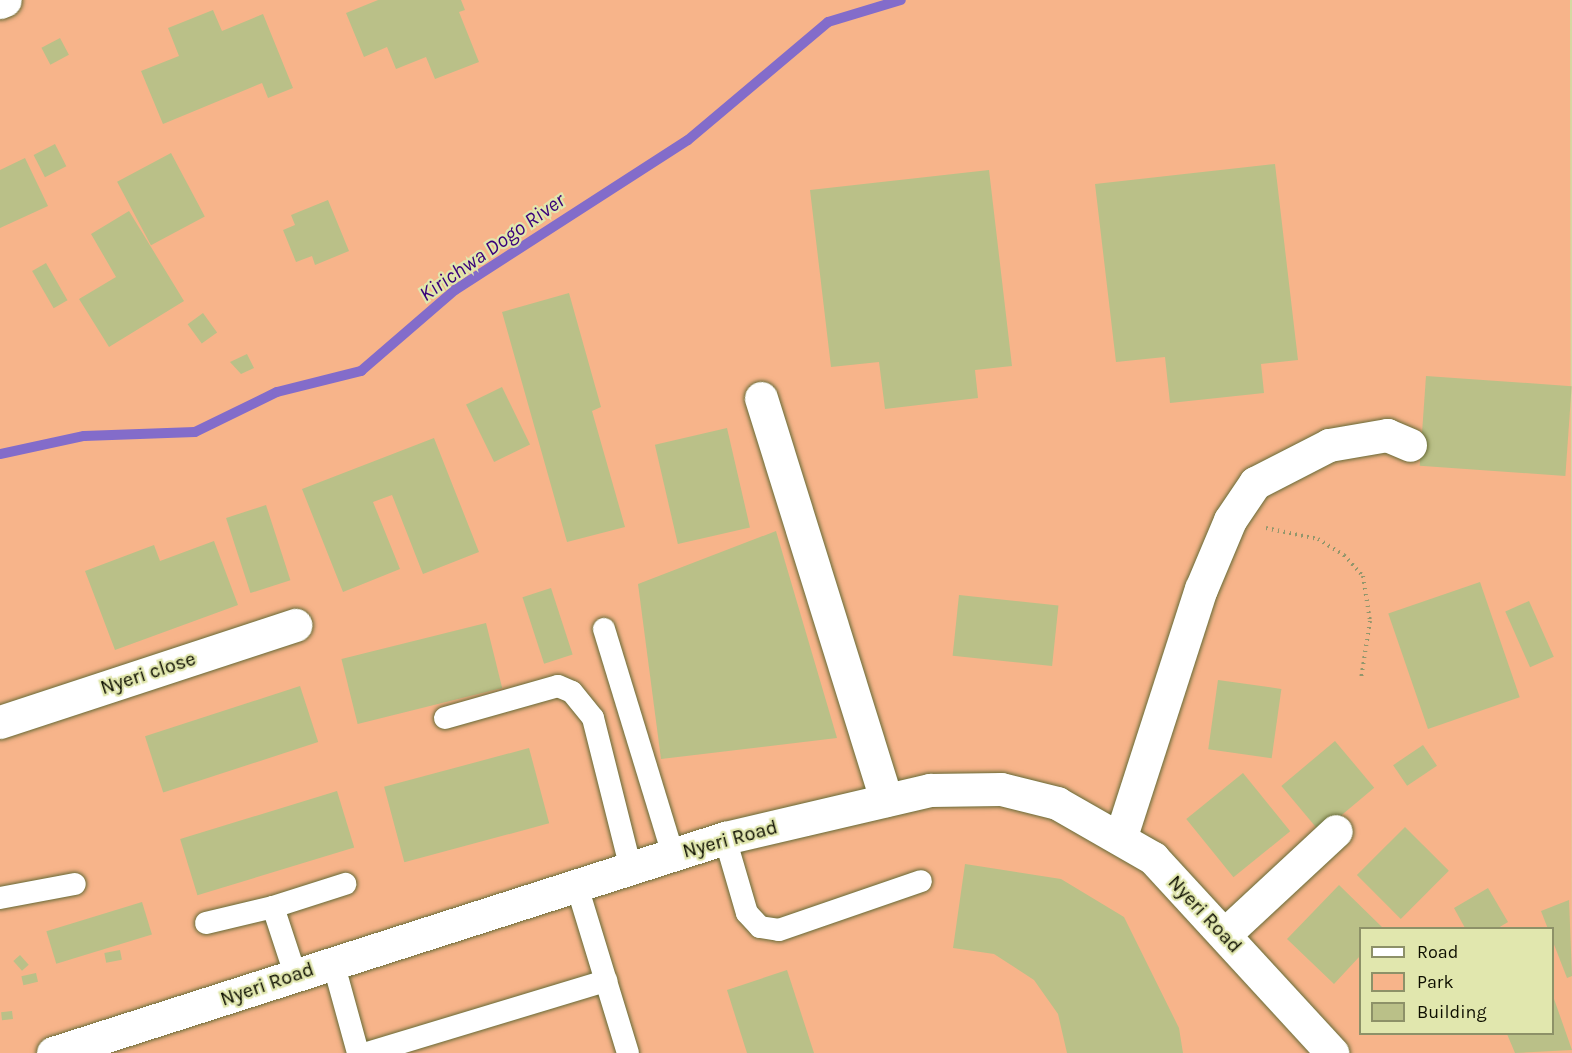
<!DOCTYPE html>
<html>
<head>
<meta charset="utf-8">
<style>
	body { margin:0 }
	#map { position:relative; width:1572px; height:1053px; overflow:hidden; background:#d4daa2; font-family:Karla,sans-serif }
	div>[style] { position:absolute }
	.green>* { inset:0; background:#f7b48a }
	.stream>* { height:10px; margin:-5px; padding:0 5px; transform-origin:5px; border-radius:5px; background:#836cca }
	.building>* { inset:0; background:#bac088; transform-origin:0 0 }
	.path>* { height:4px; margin-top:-2px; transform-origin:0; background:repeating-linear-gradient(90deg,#92966c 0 1.5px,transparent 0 6px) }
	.roads { filter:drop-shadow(0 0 2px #656935) drop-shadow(0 0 2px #656935) }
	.service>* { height:22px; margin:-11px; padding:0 11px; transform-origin:11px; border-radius:11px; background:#fff }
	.minor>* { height:33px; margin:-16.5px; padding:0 16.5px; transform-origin:16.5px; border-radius:16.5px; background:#fff }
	span { translate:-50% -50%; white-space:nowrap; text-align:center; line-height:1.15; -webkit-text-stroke:4.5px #e1e7ae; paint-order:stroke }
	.street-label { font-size:20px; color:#0e0f00 }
	.water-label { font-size:21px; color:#39007a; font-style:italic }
	.legend { position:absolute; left:1359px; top:927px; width:195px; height:108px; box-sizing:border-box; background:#e1e7ae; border:2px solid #8d9168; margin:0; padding:8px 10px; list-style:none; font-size:18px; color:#0e0f00 }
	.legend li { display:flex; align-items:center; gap:12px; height:30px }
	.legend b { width:30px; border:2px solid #8d9168 }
</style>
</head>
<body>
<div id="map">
	<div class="green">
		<i style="clip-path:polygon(evenodd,0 0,1570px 0,1572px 1053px,0 1053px,0 0,1360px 928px,1552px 928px,1552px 1034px,1360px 1034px,1360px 928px)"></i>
	</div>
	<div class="stream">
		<i style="left:0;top:454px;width:86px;rotate:-12.1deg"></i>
		<i style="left:84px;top:436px;width:111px;rotate:-2.1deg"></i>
		<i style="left:195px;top:432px;width:91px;rotate:-26deg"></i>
		<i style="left:277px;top:392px;width:87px;rotate:-14deg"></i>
		<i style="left:361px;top:371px;width:124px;rotate:-40.8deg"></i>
		<i style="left:455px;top:290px;width:277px;rotate:-32.8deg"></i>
		<i style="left:688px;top:140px;width:183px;rotate:-40.1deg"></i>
		<i style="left:828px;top:22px;width:76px;rotate:-16.8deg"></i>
	</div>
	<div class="building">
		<i style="clip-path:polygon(378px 0,461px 0,465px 10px,459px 12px,479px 62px,435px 79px,426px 57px,396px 69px,387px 47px,364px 57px,346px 13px)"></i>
		<i style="clip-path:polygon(213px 10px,222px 31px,263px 14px,293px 88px,268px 98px,262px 83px,163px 124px,141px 71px,179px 56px,168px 28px)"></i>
		<i style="left:60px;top:38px;width:19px;height:21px;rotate:62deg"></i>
		<i style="left:55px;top:144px;width:25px;height:24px;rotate:63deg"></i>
		<i style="left:171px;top:153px;width:72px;height:61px;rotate:62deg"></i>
		<i style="clip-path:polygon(25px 158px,48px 206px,0 228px,0 170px)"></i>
		<i style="clip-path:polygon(1275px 164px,1298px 360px,1261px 364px,1264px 393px,1170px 403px,1165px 357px,1116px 362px,1095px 184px)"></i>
		<i style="clip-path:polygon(989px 170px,1012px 366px,975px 370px,978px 398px,885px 409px,879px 362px,831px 367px,810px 190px)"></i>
		<i style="clip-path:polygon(328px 200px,349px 251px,315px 265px,312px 256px,296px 262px,283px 230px,295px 225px,291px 215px)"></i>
		<i style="clip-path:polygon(129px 211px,184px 301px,109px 347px,79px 299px,116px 277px,91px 234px)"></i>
		<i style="left:46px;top:263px;width:43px;height:16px;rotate:60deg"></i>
		<i style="clip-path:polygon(569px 293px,601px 407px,592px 411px,625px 527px,567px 542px,502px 312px)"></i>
		<i style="left:203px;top:313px;width:24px;height:19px;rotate:54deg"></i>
		<i style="clip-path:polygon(247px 354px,254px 368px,241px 374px,230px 362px)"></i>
		<i style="left:1426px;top:376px;width:146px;height:90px;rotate:4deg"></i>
		<i style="left:502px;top:387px;width:64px;height:40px;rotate:64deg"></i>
		<i style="left:727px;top:428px;width:102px;height:74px;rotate:77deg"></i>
		<i style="clip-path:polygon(434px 438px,479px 552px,423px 574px,392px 495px,373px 502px,400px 569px,343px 592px,302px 489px)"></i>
		<i style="left:266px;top:505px;width:79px;height:42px;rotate:72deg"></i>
		<i style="clip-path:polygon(776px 531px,837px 738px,661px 759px,638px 584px)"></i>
		<i style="clip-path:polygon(214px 541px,238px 605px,115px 650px,85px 571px,154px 545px,160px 561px)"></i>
		<i style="left:1480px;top:582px;width:122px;height:97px;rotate:71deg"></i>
		<i style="left:551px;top:588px;width:70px;height:30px;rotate:72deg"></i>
		<i style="left:959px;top:595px;width:100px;height:61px;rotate:6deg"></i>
		<i style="left:1529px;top:601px;width:61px;height:26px;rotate:66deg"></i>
		<i style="left:486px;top:623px;width:67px;height:149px;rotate:76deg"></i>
		<i style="left:1218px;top:680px;width:64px;height:70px;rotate:8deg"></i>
		<i style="left:300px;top:686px;width:59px;height:163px;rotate:72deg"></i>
		<i style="left:1335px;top:741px;width:61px;height:70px;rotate:50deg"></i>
		<i style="left:1423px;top:745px;width:25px;height:36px;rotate:56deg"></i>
		<i style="left:529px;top:748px;width:78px;height:150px;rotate:75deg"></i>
		<i style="left:1243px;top:773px;width:75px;height:73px;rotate:51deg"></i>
		<i style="left:337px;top:791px;width:59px;height:164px;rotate:73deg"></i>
		<i style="left:1405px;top:827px;width:62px;height:68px;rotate:45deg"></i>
		<i style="clip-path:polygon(965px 864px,1061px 879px,1124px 917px,1179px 1028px,1183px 1053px,1067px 1053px,1058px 1014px,1034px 980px,994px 954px,953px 948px)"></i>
		<i style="clip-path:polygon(1339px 885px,1383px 928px,1360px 928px,1360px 956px,1334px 984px,1287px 939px)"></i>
		<i style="clip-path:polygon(1488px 888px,1508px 922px,1498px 928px,1465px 928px,1454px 908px)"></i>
		<i style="clip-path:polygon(1569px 900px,1572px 976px,1567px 978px,1541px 911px)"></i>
		<i style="left:142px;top:902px;width:34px;height:100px;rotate:73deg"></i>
		<i style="left:120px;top:950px;width:10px;height:16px;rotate:79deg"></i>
		<i style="left:20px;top:955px;width:13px;height:9px;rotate:48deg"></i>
		<i style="clip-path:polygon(787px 970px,814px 1053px,747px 1053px,727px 990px)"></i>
		<i style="left:36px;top:973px;width:9px;height:15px;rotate:77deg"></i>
		<i style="clip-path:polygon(1553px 996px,1572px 1050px,1515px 1053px,1507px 1034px,1552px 1034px)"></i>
		<i style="left:12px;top:1011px;width:8px;height:11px;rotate:83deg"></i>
	</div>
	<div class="path">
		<i style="left:1266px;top:528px;width:53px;rotate:11.9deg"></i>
		<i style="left:1318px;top:539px;width:31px;rotate:32deg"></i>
		<i style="left:1344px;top:555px;width:28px;rotate:48deg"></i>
		<i style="left:1363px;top:576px;width:46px;rotate:81.2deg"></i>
		<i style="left:1370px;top:621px;width:59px;rotate:98.8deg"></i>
	</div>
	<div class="roads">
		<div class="service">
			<i style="left:604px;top:629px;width:235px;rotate:73deg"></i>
			<i style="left:445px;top:718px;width:117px;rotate:-15.8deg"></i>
			<i style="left:558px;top:686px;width:15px;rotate:23deg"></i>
			<i style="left:572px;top:692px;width:33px;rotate:51deg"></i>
			<i style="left:593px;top:718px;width:152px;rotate:75.9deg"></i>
			<i style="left:725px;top:838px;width:78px;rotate:73.7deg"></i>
			<i style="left:747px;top:913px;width:19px;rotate:47deg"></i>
			<i style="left:760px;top:927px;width:19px;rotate:9deg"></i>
			<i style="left:779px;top:930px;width:150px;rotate:-19deg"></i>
			<i style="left:576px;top:883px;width:178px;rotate:73deg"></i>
			<i style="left:0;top:898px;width:76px;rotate:-10.6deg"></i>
			<i style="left:273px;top:907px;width:76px;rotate:-17.7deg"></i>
			<i style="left:206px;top:923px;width:69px;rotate:-13.4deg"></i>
			<i style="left:273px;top:907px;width:71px;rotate:71.8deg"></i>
			<i style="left:333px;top:962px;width:94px;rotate:74.6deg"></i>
			<i style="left:367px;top:1053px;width:250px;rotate:-16.8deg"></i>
		</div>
		<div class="minor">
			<i style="left:0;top:2px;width:5px;rotate:-22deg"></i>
			<i style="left:761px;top:398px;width:421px;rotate:72.7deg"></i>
			<i style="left:0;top:722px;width:311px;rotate:-18.2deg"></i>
			<i style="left:1121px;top:836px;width:260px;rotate:-72.1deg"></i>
			<i style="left:1201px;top:589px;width:75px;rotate:-67.2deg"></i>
			<i style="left:1230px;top:520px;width:45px;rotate:-56deg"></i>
			<i style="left:1255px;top:483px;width:83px;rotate:-27.2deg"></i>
			<i style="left:1329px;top:445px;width:59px;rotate:-9.8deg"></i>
			<i style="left:1387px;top:435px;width:25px;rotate:23deg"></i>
			<i style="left:1225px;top:934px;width:151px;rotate:-42.9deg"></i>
			<i style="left:53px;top:1053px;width:706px;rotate:-17.74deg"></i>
			<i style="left:725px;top:838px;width:211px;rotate:-13.2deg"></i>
			<i style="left:930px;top:790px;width:71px;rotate:-0.8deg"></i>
			<i style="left:1001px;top:789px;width:58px;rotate:14deg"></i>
			<i style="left:1057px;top:803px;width:111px;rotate:29.8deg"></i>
			<i style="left:1153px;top:858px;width:265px;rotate:47.4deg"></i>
		</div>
	</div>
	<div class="street-label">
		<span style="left:148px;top:673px;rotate:-18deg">Nyeri close</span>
		<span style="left:730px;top:839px;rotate:-15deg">Nyeri Road</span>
		<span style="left:1205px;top:914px;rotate:47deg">Nyeri Road</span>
		<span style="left:267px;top:984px;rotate:-19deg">Nyeri Road</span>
	</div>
	<div class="water-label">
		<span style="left:492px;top:247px;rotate:-35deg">Kirichwa Dogo River</span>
	</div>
	<ul class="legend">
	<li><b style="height:8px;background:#fff"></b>Road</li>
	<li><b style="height:16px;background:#f7b48a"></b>Park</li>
	<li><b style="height:16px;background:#bac088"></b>Building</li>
	</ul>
</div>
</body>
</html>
